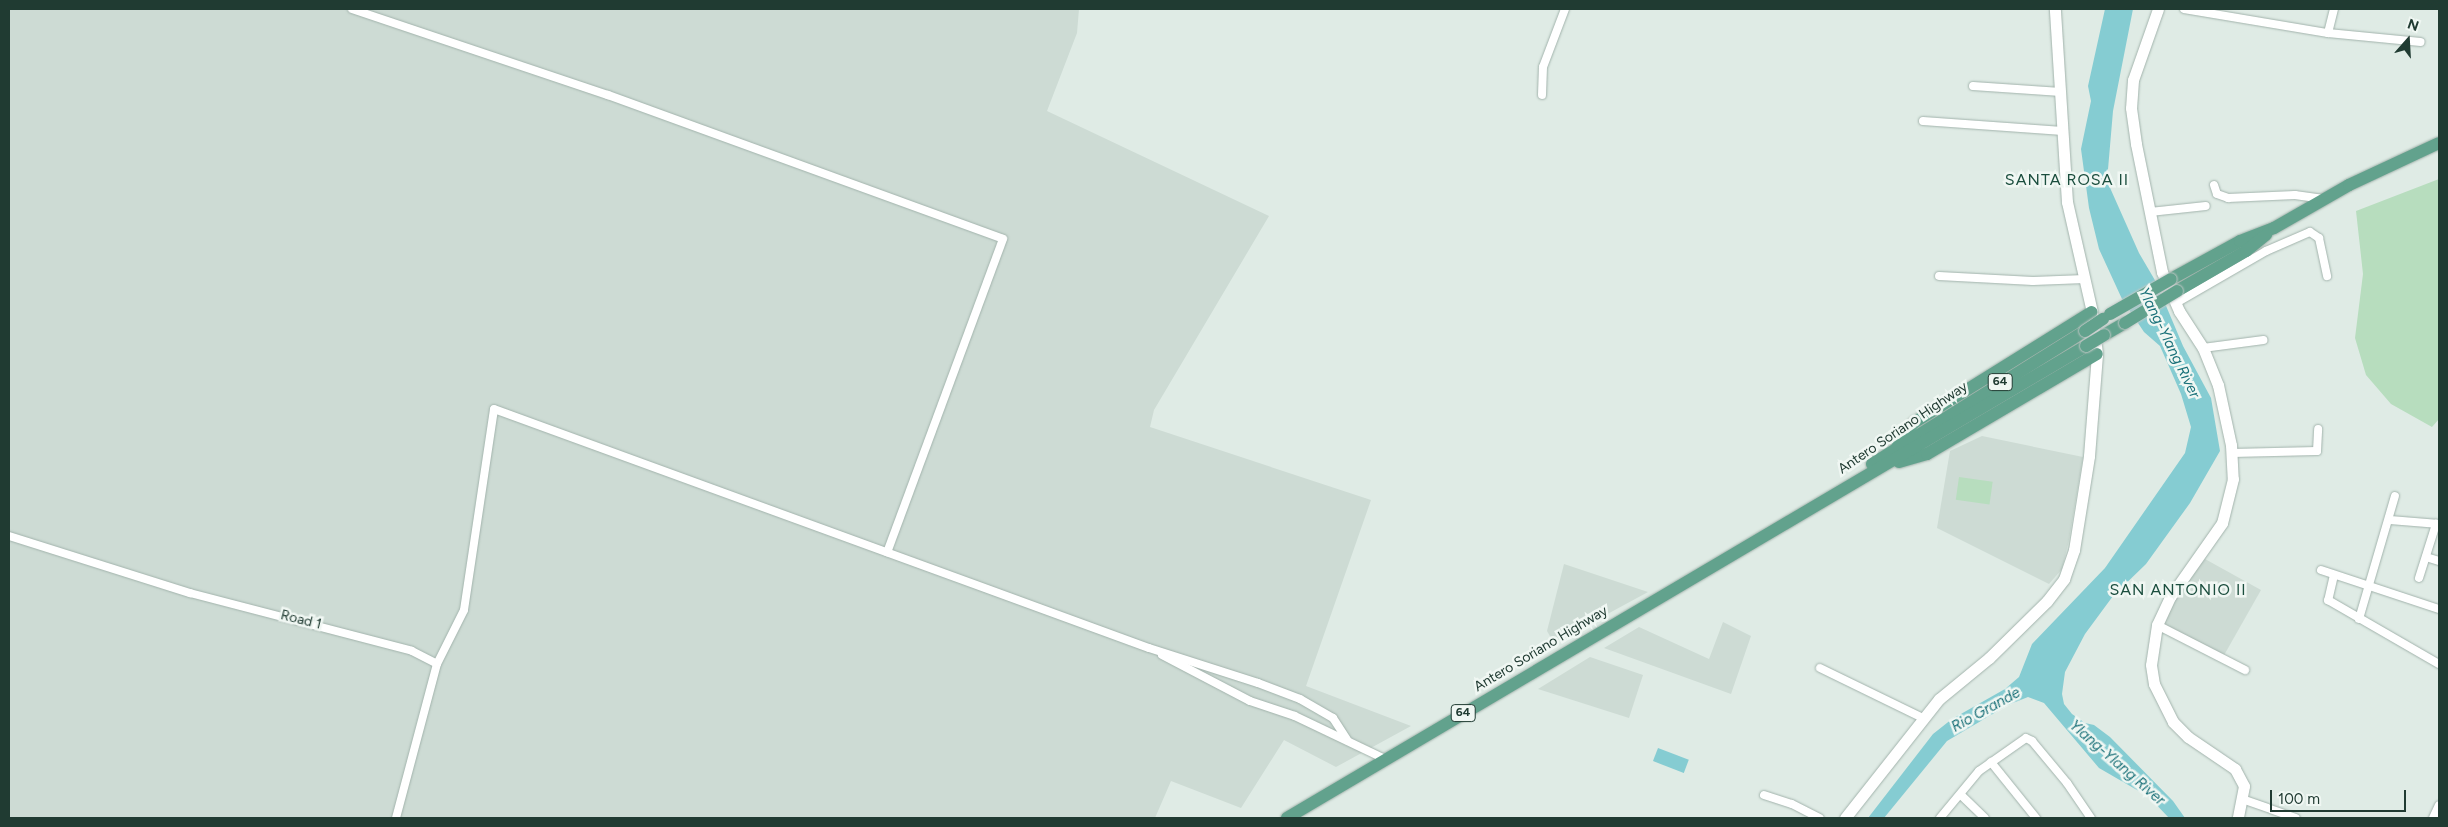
<!DOCTYPE html>
<html>
<head>
<meta charset="utf-8">
<style>
	body { margin:0 }
	#map { position:relative; width:2448px; height:827px; overflow:hidden; background:#dfebe5; font-family:Figtree,sans-serif }
	div>[style] { position:absolute }
	.built>* { inset:0; background:#cddbd4 }
	.green>* { inset:0; background:#b7ddbe; transform-origin:0 0 }
	.water>* { inset:0; background:#85ccd2; transform-origin:0 0 }
	.roads { filter:drop-shadow(0 0 1px #a2b3ac) drop-shadow(0 0 1px #a2b3ac) }
	.street>* { height:8px; margin:-4px; padding:0 4px; transform-origin:4px; border-radius:4px; background:#fff }
	.secondary>* { height:11px; margin:-5.5px; padding:0 5.5px; transform-origin:5.5px; border-radius:5.5px; background:#fff }
	.primary>* { height:12px; margin:-6px; padding:0 6px; transform-origin:6px; border-radius:6px; background:#62a28d }
	.bridges { filter:drop-shadow(0 0 1px #c1c8c6) drop-shadow(0 0 1px #c1c8c6) }
	.primary-bridge>* { height:12px; margin:-6px; padding:0 6px; transform-origin:6px; border-radius:6px; background:#62a28d }
	span { translate:-50% -50%; white-space:nowrap; text-align:center; line-height:1.15; -webkit-text-stroke:5px #f0f7f3; paint-order:stroke }
	.shield-label span { padding:1px 4px; background:#f0f7f3; border:1px solid; border-radius:4px; -webkit-text-stroke-width:0 }
	.shield-label { font-size:12px; color:#203b32; font-weight:700 }
	.street-label { font-size:14px; color:#203b32 }
	.water-label { font-size:15px; color:#197078; font-style:italic }
	.quarter-label { font-size:16px; color:#1b4e3e; letter-spacing:1px }
	.frame { position:absolute; inset:0; border:10px solid #203b32; pointer-events:none }
	.north { position:absolute; left:2383px; top:15px; width:50px; height:50px; -webkit-text-stroke:4px #f0f7f3; paint-order:stroke; rotate:19deg; font-size:14px; font-weight:700; line-height:20px; text-align:center; color:#203b32 }
	.north::after { content:''; display:block; margin:auto; width:18px; height:22px; background:#203b32; clip-path:polygon(50% 0,100% 100%,50% 72%,0 100%) }
	.scale { position:absolute; left:2270px; top:790px; width:136px; height:22px; box-sizing:border-box; border:2px solid #203b32; border-top:0; padding-left:6px; font-size:15px; line-height:18px; white-space:nowrap; color:#203b32; -webkit-text-stroke:4px #f0f7f3; paint-order:stroke }
</style>
</head>
<body>
<div id="map">
	<div class="built">
		<i style="clip-path:polygon(9px 9px,1079px 9px,1077px 33px,1047px 111px,1269px 216px,1154px 410px,1150px 427px,1371px 500px,1306px 686px,1411px 726px,1336px 767px,1284px 740px,1241px 808px,1171px 781px,1155px 818px,9px 818px)"></i>
		<i style="clip-path:polygon(1982px 436px,2083px 457px,2069px 540px,2062px 569px,2049px 584px,1937px 528px,1950px 451px)"></i>
		<i style="clip-path:polygon(2205px 559px,2261px 590px,2223px 657px,2160px 624px,2177px 594px)"></i>
		<i style="clip-path:polygon(1564px 564px,1648px 592px,1554px 643px,1547px 631px)"></i>
		<i style="clip-path:polygon(1723px 622px,1751px 636px,1731px 694px,1604px 648px,1639px 627px,1709px 659px)"></i>
		<i style="clip-path:polygon(1590px 657px,1643px 675px,1629px 718px,1538px 689px)"></i>
	</div>
	<div class="green">
		<i style="clip-path:polygon(2439px 179px,2439px 419px,2432px 427px,2391px 404px,2366px 375px,2355px 338px,2363px 274px,2356px 211px)"></i>
		<i style="left:1959px;top:477px;width:34px;height:23px;rotate:8deg"></i>
	</div>
	<div class="water">
		<i style="clip-path:polygon(2105px 9px,2133px 9px,2113px 111px,2107px 181px,2139px 253px,2156px 282px,2183px 346px,2211px 398px,2220px 451px,2190px 503px,2146px 564px,2113px 596px,2085px 634px,2065px 672px,2062px 694px,2064px 704px,2072px 714px,2085px 723px,2094px 725px,2110px 737px,2173px 801px,2185px 818px,2169px 818px,2149px 797px,2099px 768px,2044px 703px,2028px 697px,2008px 705px,1947px 741px,1884px 818px,1868px 818px,1933px 734px,1952px 719px,2005px 689px,2019px 677px,2032px 644px,2105px 568px,2185px 453px,2191px 427px,2181px 394px,2160px 346px,2144px 332px,2122px 299px,2099px 249px,2089px 208px,2081px 149px,2091px 101px,2088px 86px)"></i>
		<i style="left:1658px;top:748px;width:33px;height:14px;rotate:21deg"></i>
	</div>
	<div class="roads">
		<div class="street">
			<i style="left:352px;top:9px;width:270px;rotate:18.6deg"></i>
			<i style="left:608px;top:95px;width:420px;rotate:20deg"></i>
			<i style="left:1003px;top:239px;width:334px;rotate:110.3deg"></i>
			<i style="left:2184px;top:9px;width:146px;rotate:9.5deg"></i>
			<i style="left:2328px;top:33px;width:93px;rotate:5.5deg"></i>
			<i style="left:2328px;top:33px;width:25px;rotate:-76deg"></i>
			<i style="left:1973px;top:86px;width:88px;rotate:3.9deg"></i>
			<i style="left:1542px;top:95px;width:28px;rotate:-88deg"></i>
			<i style="left:1543px;top:67px;width:62px;rotate:-69.2deg"></i>
			<i style="left:1923px;top:121px;width:140px;rotate:4.1deg"></i>
			<i style="left:2214px;top:185px;width:9px;rotate:72deg"></i>
			<i style="left:2217px;top:194px;width:12px;rotate:20deg"></i>
			<i style="left:2228px;top:198px;width:67px;rotate:-2.6deg"></i>
			<i style="left:2295px;top:195px;width:29px;rotate:8deg"></i>
			<i style="left:2150px;top:212px;width:56px;rotate:-6.1deg"></i>
			<i style="left:1939px;top:276px;width:94px;rotate:3deg"></i>
			<i style="left:2033px;top:281px;width:52px;rotate:-2.2deg"></i>
			<i style="left:2176px;top:303px;width:104px;rotate:-30deg"></i>
			<i style="left:2266px;top:251px;width:48px;rotate:-23.4deg"></i>
			<i style="left:2310px;top:232px;width:11px;rotate:34deg"></i>
			<i style="left:2319px;top:238px;width:39px;rotate:78deg"></i>
			<i style="left:2203px;top:348px;width:61px;rotate:-7.6deg"></i>
			<i style="left:2232px;top:453px;width:85px;rotate:-1.3deg"></i>
			<i style="left:2317px;top:451px;width:22px;rotate:-87deg"></i>
			<i style="left:2390px;top:520px;width:49px;rotate:4.7deg"></i>
			<i style="left:9px;top:536px;width:190px;rotate:17.5deg"></i>
			<i style="left:190px;top:593px;width:229px;rotate:14.6deg"></i>
			<i style="left:412px;top:651px;width:28px;rotate:27deg"></i>
			<i style="left:2426px;top:557px;width:14px;rotate:17deg"></i>
			<i style="left:2321px;top:570px;width:124px;rotate:18.3deg"></i>
			<i style="left:2334px;top:575px;width:26px;rotate:103deg"></i>
			<i style="left:2328px;top:600px;width:128px;rotate:30deg"></i>
			<i style="left:2419px;top:578px;width:57px;rotate:-72.5deg"></i>
			<i style="left:2359px;top:619px;width:128px;rotate:-73.7deg"></i>
			<i style="left:2157px;top:625px;width:99px;rotate:27.1deg"></i>
			<i style="left:1162px;top:655px;width:99px;rotate:27.6deg"></i>
			<i style="left:1250px;top:701px;width:47px;rotate:18.4deg"></i>
			<i style="left:1295px;top:716px;width:100px;rotate:25.5deg"></i>
			<i style="left:1820px;top:668px;width:114px;rotate:25.9deg"></i>
			<i style="left:1991px;top:762px;width:72px;rotate:51.2deg"></i>
			<i style="left:1764px;top:795px;width:29px;rotate:18deg"></i>
			<i style="left:1792px;top:804px;width:31px;rotate:27deg"></i>
			<i style="left:1961px;top:795px;width:33px;rotate:44deg"></i>
			<i style="left:2242px;top:799px;width:57px;rotate:19.4deg"></i>
			<i style="left:396px;top:818px;width:159px;rotate:-75.1deg"></i>
			<i style="left:437px;top:664px;width:60px;rotate:-63.4deg"></i>
			<i style="left:464px;top:610px;width:203px;rotate:-81.5deg"></i>
			<i style="left:494px;top:409px;width:697px;rotate:20.05deg"></i>
			<i style="left:1149px;top:648px;width:114px;rotate:17.8deg"></i>
			<i style="left:1258px;top:683px;width:45px;rotate:20.9deg"></i>
			<i style="left:1300px;top:699px;width:38px;rotate:30deg"></i>
			<i style="left:1333px;top:718px;width:27px;rotate:57deg"></i>
			<i style="left:1940px;top:818px;width:61px;rotate:-50.3deg"></i>
			<i style="left:1979px;top:771px;width:57px;rotate:-35.1deg"></i>
			<i style="left:2026px;top:738px;width:7px;rotate:27deg"></i>
			<i style="left:2032px;top:741px;width:55px;rotate:50.2deg"></i>
			<i style="left:2067px;top:783px;width:42px;rotate:55.6deg"></i>
			<i style="left:2433px;top:818px;width:14px;rotate:-65deg"></i>
		</div>
		<div class="secondary">
			<i style="left:2158px;top:9px;width:75px;rotate:109.4deg"></i>
			<i style="left:2133px;top:80px;width:28px;rotate:94deg"></i>
			<i style="left:2131px;top:108px;width:36px;rotate:82deg"></i>
			<i style="left:2136px;top:144px;width:131px;rotate:78.5deg"></i>
			<i style="left:2162px;top:272px;width:43px;rotate:66.4deg"></i>
			<i style="left:2179px;top:311px;width:44px;rotate:57deg"></i>
			<i style="left:2203px;top:348px;width:40px;rotate:68deg"></i>
			<i style="left:2218px;top:385px;width:61px;rotate:77.8deg"></i>
			<i style="left:2231px;top:445px;width:34px;rotate:87deg"></i>
			<i style="left:2233px;top:479px;width:45px;rotate:104deg"></i>
			<i style="left:2222px;top:523px;width:90px;rotate:125.1deg"></i>
			<i style="left:2170px;top:597px;width:31px;rotate:115deg"></i>
			<i style="left:2157px;top:625px;width:40px;rotate:98.5deg"></i>
			<i style="left:2151px;top:665px;width:19px;rotate:81deg"></i>
			<i style="left:2154px;top:684px;width:42px;rotate:63.4deg"></i>
			<i style="left:2173px;top:722px;width:21px;rotate:45deg"></i>
			<i style="left:2188px;top:737px;width:57px;rotate:34.2deg"></i>
			<i style="left:2235px;top:769px;width:19px;rotate:62deg"></i>
			<i style="left:2244px;top:786px;width:33px;rotate:101deg"></i>
			<i style="left:1845px;top:818px;width:152px;rotate:-51.7deg"></i>
			<i style="left:1939px;top:699px;width:65px;rotate:-39.4deg"></i>
			<i style="left:1989px;top:658px;width:81px;rotate:-44.5deg"></i>
			<i style="left:2047px;top:601px;width:28px;rotate:-52deg"></i>
			<i style="left:2064px;top:579px;width:31px;rotate:-71deg"></i>
			<i style="left:2074px;top:550px;width:95px;rotate:-80.9deg"></i>
			<i style="left:2089px;top:456px;width:102px;rotate:-85.5deg"></i>
			<i style="left:2097px;top:354px;width:42px;rotate:-96.8deg"></i>
			<i style="left:2092px;top:312px;width:113px;rotate:-102.8deg"></i>
			<i style="left:2067px;top:202px;width:193px;rotate:-93.6deg"></i>
		</div>
		<div class="primary">
			<i style="left:2171px;top:279px;width:79px;rotate:-28.8deg"></i>
			<i style="left:2240px;top:241px;width:36px;rotate:-21deg"></i>
			<i style="left:2274px;top:228px;width:86px;rotate:-29.8deg"></i>
			<i style="left:2349px;top:185px;width:99px;rotate:-25deg"></i>
			<i style="left:2177px;top:291px;width:80px;rotate:-30.1deg"></i>
			<i style="left:2246px;top:251px;width:26px;rotate:-39deg"></i>
			<i style="left:2104px;top:335px;width:24px;rotate:-30deg"></i>
			<i style="left:1897px;top:441px;width:26px;rotate:-47deg"></i>
			<i style="left:1915px;top:422px;width:208px;rotate:-31.9deg"></i>
			<i style="left:1899px;top:462px;width:29px;rotate:-16deg"></i>
			<i style="left:1927px;top:454px;width:197px;rotate:-30.5deg"></i>
			<i style="left:1872px;top:464px;width:251px;rotate:-32deg"></i>
			<i style="left:1287px;top:818px;width:928px;rotate:-30.57deg"></i>
		</div>
	</div>
	<div class="bridges">
		<div class="primary-bridge">
			<i style="left:2110px;top:314px;width:70px;rotate:-29.8deg"></i>
			<i style="left:2125px;top:323px;width:61px;rotate:-31.6deg"></i>
			<i style="left:2085px;top:331px;width:22px;rotate:-34deg"></i>
			<i style="left:2086px;top:346px;width:21px;rotate:-31deg"></i>
		</div>
	</div>
	<div class="shield-label">
		<span style="left:2000px;top:382px">64</span>
		<span style="left:1463px;top:713px">64</span>
	</div>
	<div class="street-label">
		<span style="left:1903px;top:428px;rotate:-34deg">Antero Soriano Highway</span>
		<span style="left:301px;top:620px;rotate:14deg">Road 1</span>
		<span style="left:1541px;top:649px;rotate:-31deg">Antero Soriano Highway</span>
	</div>
	<div class="water-label">
		<span style="left:2169px;top:343px;rotate:64deg">Ylang-Ylang River</span>
		<span style="left:1986px;top:710px;rotate:-29deg">Rio Grande</span>
		<span style="left:2117px;top:763px;rotate:41deg">Ylang-Ylang River</span>
	</div>
	<div class="quarter-label">
		<span style="left:2067px;top:180px">SANTA ROSA II</span>
		<span style="left:2178px;top:590px">SAN ANTONIO II</span>
	</div>
	<div class="frame"></div>
	<div class="north">N</div>
	<div class="scale">100 m</div>
</div>
</body>
</html>
